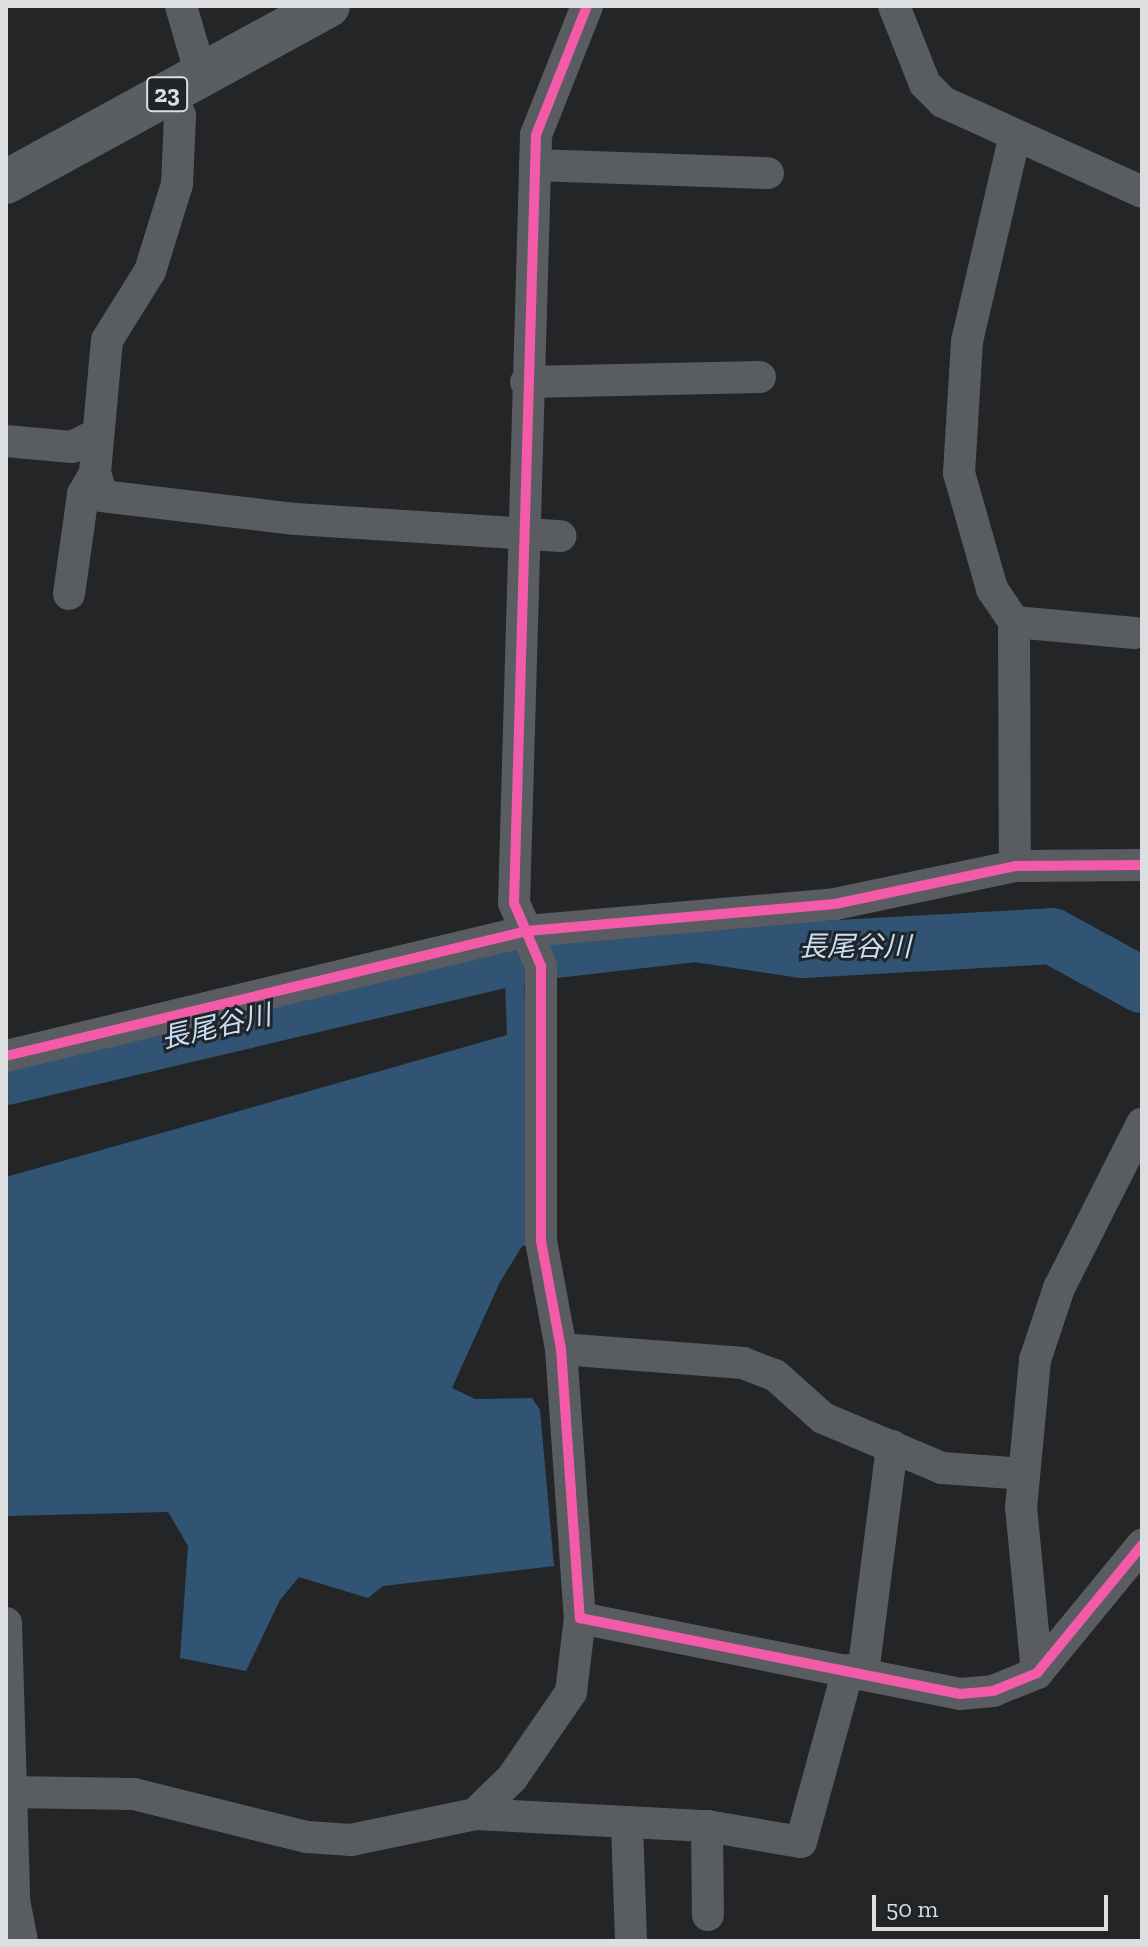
<!DOCTYPE html>
<html>
<head>
<meta charset="utf-8">
<style>
	body { margin:0 }
	#map { position:relative; width:1148px; height:1947px; overflow:hidden; background:#232526; font-family:"Zilla Slab","Noto Sans JP",serif }
	div>[style] { position:absolute }
	.water>* { inset:0; background:#315474 }
	.river>* { height:56px; margin:-28px; padding:0 28px; transform-origin:28px; border-radius:28px; background:#315474 }
	.street>* { height:32px; margin:-16px; padding:0 16px; transform-origin:16px; border-radius:16px; background:#595d62 }
	.primary>* { height:44px; margin:-22px; padding:0 22px; transform-origin:22px; border-radius:22px; background:#595e62 }
	.cycleway>* { height:10px; margin:-5px; padding:0 5px; transform-origin:5px; border-radius:5px; background:#f35aa7 }
	span { translate:-50% -50%; white-space:nowrap; text-align:center; line-height:1.15; -webkit-text-stroke:6px #222527; paint-order:stroke }
	.shield-label span { padding:2px 6px; background:#222527; border:2px solid; border-radius:6px; -webkit-text-stroke-width:0 }
	.shield-label { font-size:24px; color:#dcdedf; font-weight:700 }
	.water-label { font-size:28px; color:#c7dff7; font-style:italic }
	.frame { position:absolute; inset:0; border:8px solid #dcdedf; pointer-events:none }
	.scale { position:absolute; left:872px; top:1895px; width:236px; height:36px; box-sizing:border-box; border:4px solid #dcdedf; border-top:0; padding-left:10px; font-size:24px; line-height:28px; white-space:nowrap; color:#dcdedf; -webkit-text-stroke:6px #222527; paint-order:stroke }
</style>
</head>
<body>
<div id="map">
	<div class="water">
		<i style="clip-path:polygon(518px 952px,524px 964px,531px 1245px,522px 1246px,500px 1282px,452px 1388px,475px 1399px,532px 1398px,540px 1410px,554px 1566px,383px 1586px,368px 1598px,299px 1577px,280px 1600px,246px 1671px,180px 1658px,188px 1546px,168px 1512px,6px 1516px,6px 1177px,507px 1035px,504px 955px)"></i>
	</div>
	<div class="river">
		<i style="left:556px;top:950px;width:141px;rotate:-6.5deg"></i>
		<i style="left:696px;top:934px;width:108px;rotate:8.5deg"></i>
		<i style="left:803px;top:950px;width:249px;rotate:-3.2deg"></i>
		<i style="left:1052px;top:936px;width:102px;rotate:28.6deg"></i>
		<i style="left:6px;top:1077px;width:528px;rotate:-13.25deg"></i>
	</div>
	<div class="street">
		<i style="left:181px;top:6px;width:72px;rotate:73.8deg"></i>
		<i style="left:587px;top:6px;width:139px;rotate:111.6deg"></i>
		<i style="left:536px;top:135px;width:768px;rotate:91.64deg"></i>
		<i style="left:514px;top:903px;width:69px;rotate:66.8deg"></i>
		<i style="left:541px;top:966px;width:275px;rotate:90deg"></i>
		<i style="left:541px;top:1241px;width:110px;rotate:79.5deg"></i>
		<i style="left:561px;top:1349px;width:270px;rotate:86deg"></i>
		<i style="left:580px;top:1618px;width:388px;rotate:11.3deg"></i>
		<i style="left:960px;top:1694px;width:33px;rotate:-5deg"></i>
		<i style="left:993px;top:1691px;width:48px;rotate:-22.2deg"></i>
		<i style="left:1037px;top:1673px;width:166px;rotate:-50.6deg"></i>
		<i style="left:894px;top:6px;width:84px;rotate:68.3deg"></i>
		<i style="left:925px;top:84px;width:25px;rotate:45deg"></i>
		<i style="left:943px;top:102px;width:218px;rotate:24.3deg"></i>
		<i style="left:170px;top:92px;width:26px;rotate:67deg"></i>
		<i style="left:180px;top:116px;width:68px;rotate:92.5deg"></i>
		<i style="left:177px;top:184px;width:91px;rotate:107.2deg"></i>
		<i style="left:150px;top:271px;width:81px;rotate:121.9deg"></i>
		<i style="left:107px;top:340px;width:134px;rotate:95.2deg"></i>
		<i style="left:95px;top:473px;width:24px;rotate:73deg"></i>
		<i style="left:102px;top:496px;width:195px;rotate:6.8deg"></i>
		<i style="left:296px;top:519px;width:265px;rotate:3.7deg"></i>
		<i style="left:1015px;top:135px;width:212px;rotate:103.1deg"></i>
		<i style="left:967px;top:342px;width:131px;rotate:93.5deg"></i>
		<i style="left:959px;top:473px;width:121px;rotate:74.1deg"></i>
		<i style="left:992px;top:589px;width:40px;rotate:56deg"></i>
		<i style="left:1014px;top:622px;width:244px;rotate:89.8deg"></i>
		<i style="left:535px;top:165px;width:233px;rotate:2deg"></i>
		<i style="left:526px;top:382px;width:234px;rotate:-1.2deg"></i>
		<i style="left:6px;top:441px;width:66px;rotate:5.2deg"></i>
		<i style="left:72px;top:447px;width:28px;rotate:-27deg"></i>
		<i style="left:69px;top:594px;width:101px;rotate:-82deg"></i>
		<i style="left:83px;top:494px;width:24px;rotate:-60deg"></i>
		<i style="left:1014px;top:622px;width:121px;rotate:5.2deg"></i>
		<i style="left:6px;top:1056px;width:536px;rotate:-13.49deg"></i>
		<i style="left:527px;top:931px;width:309px;rotate:-5deg"></i>
		<i style="left:835px;top:904px;width:184px;rotate:-11.9deg"></i>
		<i style="left:1015px;top:866px;width:127px;rotate:-0.5deg"></i>
		<i style="left:561px;top:1349px;width:183px;rotate:4.4deg"></i>
		<i style="left:743px;top:1363px;width:34px;rotate:21deg"></i>
		<i style="left:775px;top:1375px;width:64px;rotate:41.9deg"></i>
		<i style="left:823px;top:1418px;width:129px;rotate:22.8deg"></i>
		<i style="left:942px;top:1468px;width:81px;rotate:4.2deg"></i>
		<i style="left:6px;top:1623px;width:277px;rotate:88.3deg"></i>
		<i style="left:14px;top:1900px;width:42px;rotate:79deg"></i>
		<i style="left:863px;top:1673px;width:229px;rotate:-82.7deg"></i>
		<i style="left:1037px;top:1673px;width:166px;rotate:-95.5deg"></i>
		<i style="left:1021px;top:1508px;width:149px;rotate:-84.6deg"></i>
		<i style="left:1035px;top:1360px;width:76px;rotate:-71.6deg"></i>
		<i style="left:1059px;top:1288px;width:184px;rotate:-63.2deg"></i>
		<i style="left:10px;top:1792px;width:124px;rotate:0.9deg"></i>
		<i style="left:134px;top:1794px;width:178px;rotate:14deg"></i>
		<i style="left:307px;top:1837px;width:44px;rotate:3.9deg"></i>
		<i style="left:351px;top:1840px;width:127px;rotate:-11.8deg"></i>
		<i style="left:475px;top:1814px;width:52px;rotate:-44.2deg"></i>
		<i style="left:512px;top:1778px;width:104px;rotate:-55.5deg"></i>
		<i style="left:571px;top:1692px;width:75px;rotate:-83.1deg"></i>
		<i style="left:475px;top:1814px;width:232px;rotate:3deg"></i>
		<i style="left:707px;top:1826px;width:95px;rotate:9.7deg"></i>
		<i style="left:801px;top:1842px;width:178px;rotate:-74.7deg"></i>
		<i style="left:627px;top:1825px;width:116px;rotate:88deg"></i>
		<i style="left:707px;top:1826px;width:89px;rotate:89.4deg"></i>
	</div>
	<div class="primary">
		<i style="left:6px;top:182px;width:367px;rotate:-28.7deg"></i>
	</div>
	<div class="cycleway">
		<i style="left:587px;top:6px;width:139px;rotate:111.6deg"></i>
		<i style="left:536px;top:135px;width:768px;rotate:91.64deg"></i>
		<i style="left:514px;top:903px;width:69px;rotate:66.8deg"></i>
		<i style="left:541px;top:966px;width:275px;rotate:90deg"></i>
		<i style="left:541px;top:1241px;width:110px;rotate:79.5deg"></i>
		<i style="left:561px;top:1349px;width:270px;rotate:86deg"></i>
		<i style="left:580px;top:1618px;width:388px;rotate:11.3deg"></i>
		<i style="left:960px;top:1694px;width:33px;rotate:-5deg"></i>
		<i style="left:993px;top:1691px;width:48px;rotate:-22.2deg"></i>
		<i style="left:1037px;top:1673px;width:166px;rotate:-50.6deg"></i>
		<i style="left:6px;top:1056px;width:536px;rotate:-13.49deg"></i>
		<i style="left:527px;top:931px;width:309px;rotate:-5deg"></i>
		<i style="left:835px;top:904px;width:184px;rotate:-11.9deg"></i>
		<i style="left:1015px;top:866px;width:127px;rotate:-0.5deg"></i>
	</div>
	<div class="shield-label">
		<span style="left:167px;top:94px">23</span>
	</div>
	<div class="water-label">
		<span style="left:855px;top:947px">長尾谷川</span>
		<span style="left:216px;top:1027px;rotate:-13deg">長尾谷川</span>
	</div>
	<div class="frame"></div>
	<div class="scale">50 m</div>
</div>
</body>
</html>
